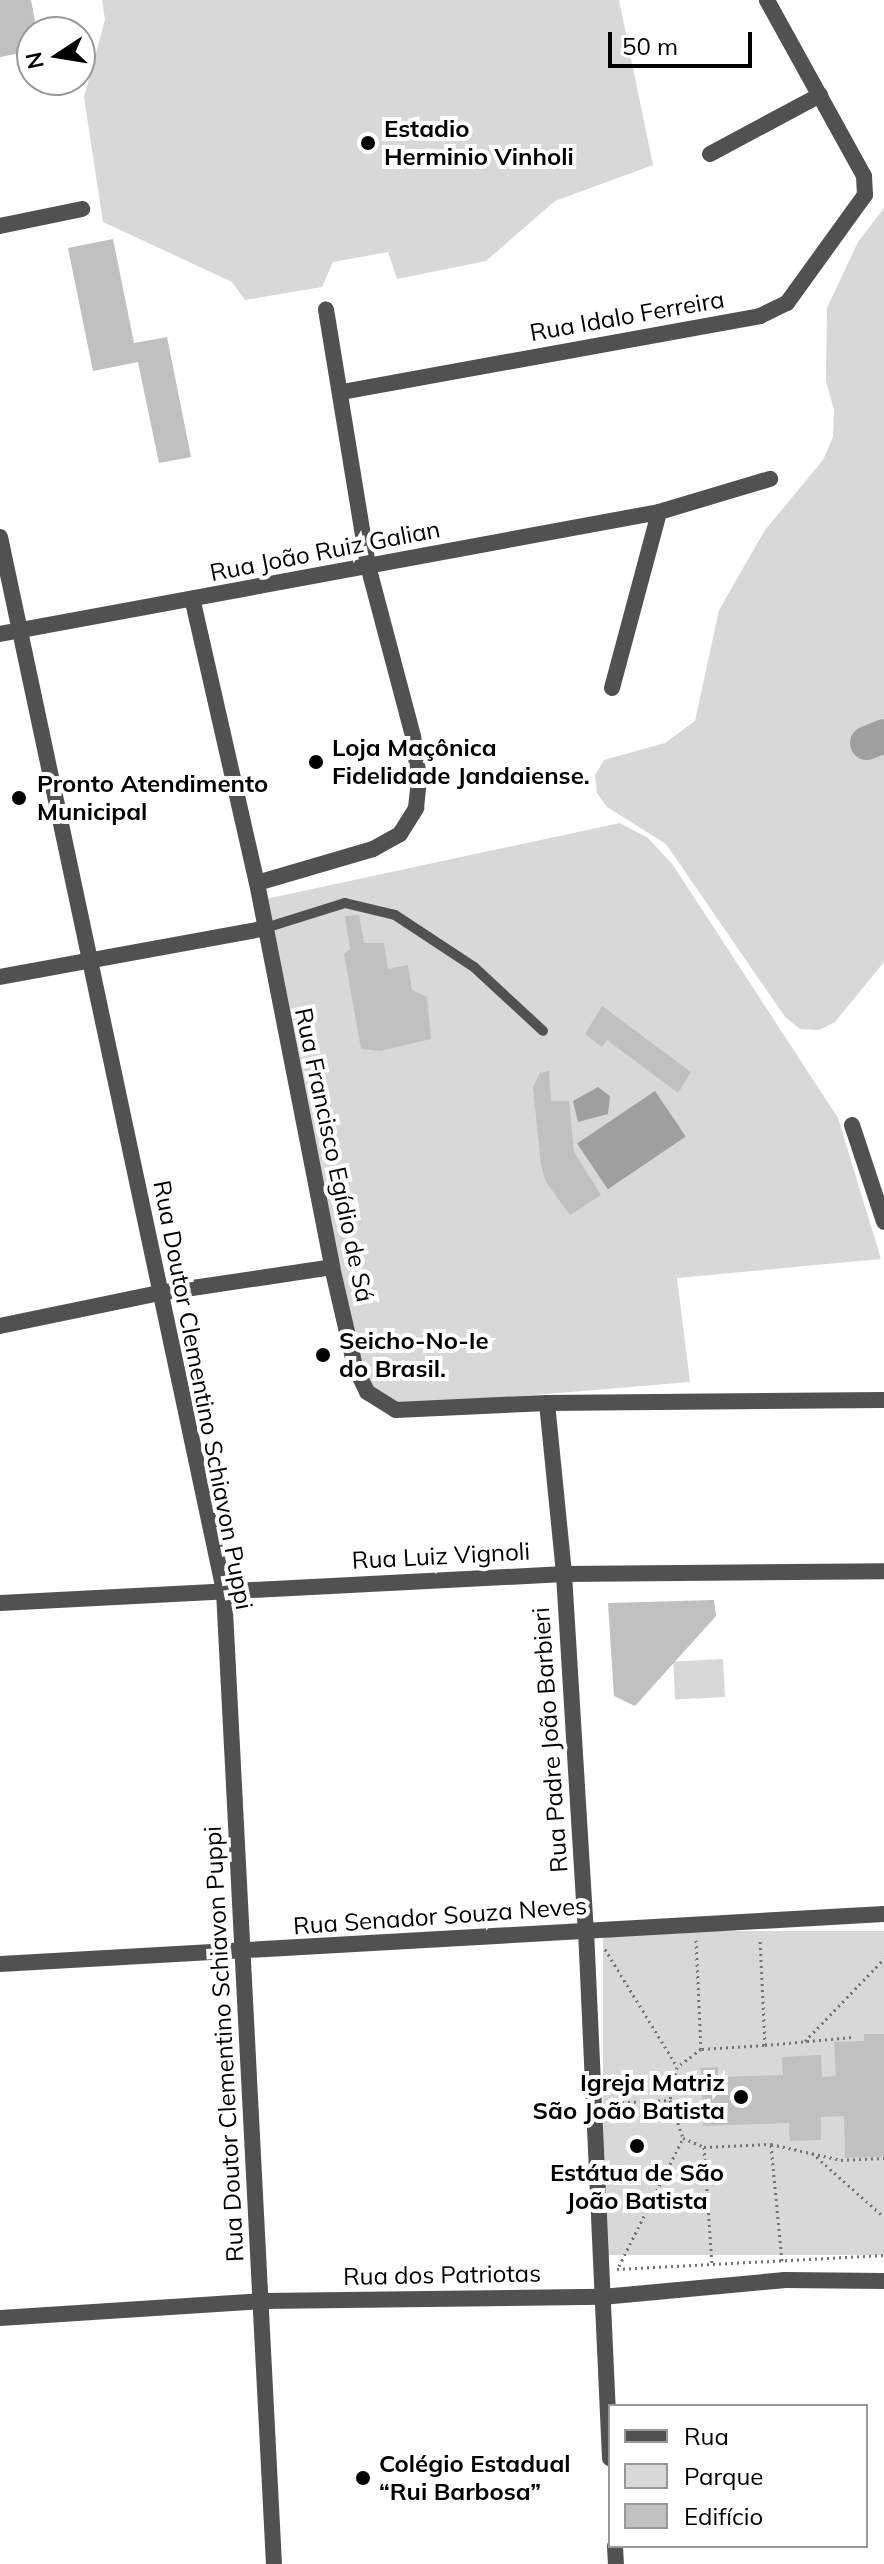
<!DOCTYPE html>
<html>
<head>
<meta charset="utf-8">
<style>
	body { margin:0 }
	#map { position:relative; width:884px; height:2564px; overflow:hidden; background:#fff; font-family:Mulish,sans-serif }
	div>[style] { position:absolute }
	.green>* { inset:0; background:#d8d8d8; transform-origin:0 0 }
	.water>* { inset:0; background:#9f9f9f; transform-origin:0 0 }
	.river>* { height:34px; margin:-17px; padding:0 17px; transform-origin:17px; border-radius:17px; background:#9f9f9f }
	.building>* { inset:0; background:#c0c0c0 }
	.path>* { height:3px; margin-top:-1.5px; transform-origin:0; background:repeating-linear-gradient(90deg,#737373 0 2px,transparent 0 6px) }
	.service>* { height:10px; margin:-5px; padding:0 5px; transform-origin:5px; border-radius:5px; background:#515151 }
	.minor>* { height:16px; margin:-8px; padding:0 8px; transform-origin:8px; border-radius:8px; background:#515151 }
	.tertiary>* { height:16px; margin:-8px; padding:0 8px; transform-origin:8px; border-radius:8px; background:#515151 }
	.dots>* { width:22px; height:22px; translate:-50% -50%; box-sizing:border-box; border:4px solid #fff; border-radius:50% }
	span { translate:-50% -50%; white-space:nowrap; text-align:center; line-height:1.15; -webkit-text-stroke:8px #fff; paint-order:stroke }
	.poi-label { font-size:24px; color:#000; font-weight:700 }
	.left { translate:0 -50%; text-align:left }
	.right { translate:-100% -50%; text-align:right }
	.street-label { font-size:24px; color:#000 }
	.legend { position:absolute; left:608px; top:2404px; width:260px; height:144px; box-sizing:border-box; background:#fff; border:2px solid #999; margin:0; padding:10px 14px; list-style:none; font-size:24px; color:#000 }
	.legend li { display:flex; align-items:center; gap:16px; height:40px }
	.legend b { width:40px; border:2px solid #999 }
	.north { position:absolute; left:16px; top:16px; width:80px; height:80px; box-sizing:border-box; background:#fff; border:2px solid #999; border-radius:50%; rotate:258deg; font-size:22px; font-weight:700; line-height:32px; text-align:center; color:#000 }
	.north::after { content:''; display:block; margin:auto; width:28px; height:36px; background:#000; clip-path:polygon(50% 0,100% 100%,50% 72%,0 100%) }
	.scale { position:absolute; left:608px; top:32px; width:144px; height:36px; box-sizing:border-box; border:4px solid #000; border-top:0; padding-left:10px; font-size:24px; line-height:28px; white-space:nowrap; color:#000; -webkit-text-stroke:6px #fff; paint-order:stroke }
</style>
</head>
<body>
<div id="map">
	<div class="green">
		<i style="clip-path:polygon(102px 0,619px 0,653px 165px,555px 201px,486px 261px,397px 279px,388px 252px,333px 262px,322px 287px,245px 300px,232px 282px,103px 222px,84px 97px,105px 20px)"></i>
		<i style="clip-path:polygon(884px 208px,884px 962px,835px 1022px,819px 1030px,800px 1029px,785px 1017px,666px 844px,607px 807px,597px 793px,595px 775px,604px 760px,665px 743px,695px 721px,719px 610px,765px 530px,823px 460px,833px 437px,834px 410px,826px 381px,827px 308px,858px 242px)"></i>
		<i style="clip-path:polygon(620px 823px,648px 838px,673px 865px,838px 1118px,881px 1259px,677px 1278px,690px 1382px,403px 1406px,372px 1386px,360px 1361px,261px 900px)"></i>
		<i style="left:723px;top:1659px;width:38px;height:50px;rotate:87deg"></i>
		<i style="left:884px;top:1931px;width:324px;height:281px;rotate:90deg"></i>
	</div>
	<div class="water">
		<i style="clip-path:polygon(598px 1087px,610px 1096px,608px 1114px,578px 1122px,573px 1101px)"></i>
		<i style="left:655px;top:1091px;width:55px;height:94px;rotate:56deg"></i>
	</div>
	<div class="river">
		<i style="left:867px;top:743px;width:18px;rotate:-22deg"></i>
	</div>
	<div class="building">
		<i style="clip-path:polygon(0 0,31px 0,37px 32px,32px 32px,32px 51px,0 57px)"></i>
		<i style="clip-path:polygon(113px 239px,134px 343px,167px 337px,191px 457px,159px 463px,138px 362px,93px 371px,68px 248px)"></i>
		<i style="clip-path:polygon(359px 915px,364px 943px,384px 943px,388px 969px,408px 965px,412px 990px,427px 997px,431px 1039px,380px 1051px,361px 1049px,344px 954px,350px 949px,345px 916px)"></i>
		<i style="clip-path:polygon(602px 1006px,691px 1072px,678px 1093px,607px 1040px,602px 1047px,585px 1034px)"></i>
		<i style="clip-path:polygon(549px 1071px,551px 1101px,569px 1101px,574px 1152px,601px 1195px,570px 1215px,546px 1182px,541px 1165px,533px 1087px,540px 1073px)"></i>
		<i style="clip-path:polygon(714px 1600px,716px 1616px,635px 1706px,614px 1696px,608px 1603px)"></i>
		<i style="clip-path:polygon(864px 2034px,884px 2034px,884px 2157px,845px 2158px,844px 2116px,821px 2117px,821px 2140px,790px 2141px,789px 2123px,703px 2126px,701px 2068px,718px 2067px,718px 2077px,783px 2075px,782px 2057px,821px 2055px,822px 2077px,836px 2076px,834px 2042px,864px 2041px)"></i>
	</div>
	<div class="path">
		<i style="left:696px;top:1940px;width:109px;rotate:87.4deg"></i>
		<i style="left:701px;top:2049px;width:30px;rotate:143deg"></i>
		<i style="left:677px;top:2067px;width:34px;rotate:102deg"></i>
		<i style="left:670px;top:2100px;width:40px;rotate:71.1deg"></i>
		<i style="left:683px;top:2138px;width:23px;rotate:23deg"></i>
		<i style="left:704px;top:2147px;width:118px;rotate:86.1deg"></i>
		<i style="left:605px;top:1949px;width:136px;rotate:58.5deg"></i>
		<i style="left:805px;top:2041px;width:114px;rotate:-46.1deg"></i>
		<i style="left:765px;top:2045px;width:88px;rotate:-5.2deg"></i>
		<i style="left:702px;top:2049px;width:63px;rotate:-3.6deg"></i>
		<i style="left:765px;top:2045px;width:106px;rotate:-92.7deg"></i>
		<i style="left:610px;top:2103px;width:60px;rotate:-2.9deg"></i>
		<i style="left:771px;top:2145px;width:117px;rotate:84.6deg"></i>
		<i style="left:704px;top:2147px;width:67px;rotate:-2.6deg"></i>
		<i style="left:771px;top:2144px;width:72px;rotate:12.9deg"></i>
		<i style="left:841px;top:2160px;width:43px;rotate:-2.7deg"></i>
		<i style="left:812px;top:2153px;width:96px;rotate:41.6deg"></i>
		<i style="left:619px;top:2266px;width:143px;rotate:-63.4deg"></i>
		<i style="left:617px;top:2269px;width:267px;rotate:-3deg"></i>
	</div>
	<div class="service">
		<i style="left:262px;top:929px;width:87px;rotate:-17.4deg"></i>
		<i style="left:345px;top:903px;width:51px;rotate:13.5deg"></i>
		<i style="left:395px;top:915px;width:95px;rotate:33.4deg"></i>
		<i style="left:474px;top:967px;width:94px;rotate:42.8deg"></i>
	</div>
	<div class="minor">
		<i style="left:710px;top:154px;width:125px;rotate:-28.2deg"></i>
		<i style="left:0;top:226px;width:84px;rotate:-11.7deg"></i>
		<i style="left:342px;top:392px;width:425px;rotate:-10.3deg"></i>
		<i style="left:760px;top:316px;width:30px;rotate:-26deg"></i>
		<i style="left:787px;top:303px;width:133px;rotate:-54.2deg"></i>
		<i style="left:865px;top:195px;width:19px;rotate:-93deg"></i>
		<i style="left:864px;top:176px;width:201px;rotate:-118.9deg"></i>
		<i style="left:0;top:537px;width:1078px;rotate:78deg"></i>
		<i style="left:224px;top:1591px;width:974px;rotate:87.06deg"></i>
		<i style="left:193px;top:602px;width:288px;rotate:77.2deg"></i>
		<i style="left:257px;top:883px;width:391px;rotate:78.9deg"></i>
		<i style="left:332px;top:1267px;width:103px;rotate:77deg"></i>
		<i style="left:355px;top:1367px;width:28px;rotate:64deg"></i>
		<i style="left:367px;top:1392px;width:34px;rotate:32deg"></i>
		<i style="left:396px;top:1410px;width:151px;rotate:-2.7deg"></i>
		<i style="left:547px;top:1403px;width:337px;rotate:-0.5deg"></i>
		<i style="left:0;top:634px;width:670px;rotate:-10.49deg"></i>
		<i style="left:659px;top:512px;width:116px;rotate:-16.6deg"></i>
		<i style="left:612px;top:688px;width:182px;rotate:-75deg"></i>
		<i style="left:257px;top:883px;width:121px;rotate:-16.3deg"></i>
		<i style="left:373px;top:849px;width:31px;rotate:-29deg"></i>
		<i style="left:400px;top:834px;width:31px;rotate:-58deg"></i>
		<i style="left:416px;top:808px;width:30px;rotate:-84deg"></i>
		<i style="left:419px;top:778px;width:42px;rotate:-98.1deg"></i>
		<i style="left:413px;top:736px;width:176px;rotate:-104.8deg"></i>
		<i style="left:368px;top:566px;width:260px;rotate:-99.3deg"></i>
		<i style="left:0;top:977px;width:266px;rotate:-10.4deg"></i>
		<i style="left:852px;top:1125px;width:102px;rotate:71.7deg"></i>
		<i style="left:0;top:1326px;width:162px;rotate:-11.7deg"></i>
		<i style="left:159px;top:1293px;width:175px;rotate:-8.5deg"></i>
		<i style="left:547px;top:1403px;width:172px;rotate:84.3deg"></i>
		<i style="left:564px;top:1574px;width:357px;rotate:86.5deg"></i>
		<i style="left:586px;top:1930px;width:529px;rotate:87.4deg"></i>
		<i style="left:0;top:1603px;width:565px;rotate:-2.94deg"></i>
		<i style="left:564px;top:1574px;width:320px;rotate:-0.5deg"></i>
		<i style="left:0;top:2318px;width:264px;rotate:-3.7deg"></i>
		<i style="left:263px;top:2301px;width:339px;rotate:-0.7deg"></i>
		<i style="left:602px;top:2297px;width:184px;rotate:-5.3deg"></i>
		<i style="left:785px;top:2280px;width:99px;rotate:0.6deg"></i>
		<i style="left:615px;top:2546px;width:18px;rotate:87deg"></i>
	</div>
	<div class="tertiary">
		<i style="left:0;top:1964px;width:885px;rotate:-3.24deg"></i>
	</div>
	<div class="dots">
		<i style="left:368px;top:143px;background:#000"></i>
		<i style="left:316px;top:762px;background:#000"></i>
		<i style="left:19px;top:798px;background:#000"></i>
		<i style="left:323px;top:1355px;background:#000"></i>
		<i style="left:741px;top:2097px;background:#000"></i>
		<i style="left:637px;top:2146px;background:#000"></i>
		<i style="left:363px;top:2478px;background:#000"></i>
	</div>
	<div class="poi-label">
		<span class="left" style="left:384px;top:143px">Estadio<br>Herminio Vinholi</span>
		<span class="left" style="left:332px;top:762px">Loja Maçônica<br>Fidelidade Jandaiense.</span>
		<span class="left" style="left:37px;top:798px">Pronto Atendimento<br>Municipal</span>
		<span class="left" style="left:339px;top:1355px">Seicho-No-Ie<br>do Brasil.</span>
		<span class="right" style="left:725px;top:2097px">Igreja Matriz<br>São João Batista</span>
		<span style="left:637px;top:2187px">Estátua de São<br>João Batista</span>
		<span class="left" style="left:379px;top:2478px">Colégio Estadual<br>“Rui Barbosa”</span>
	</div>
	<div class="street-label">
		<span style="left:627px;top:316px;rotate:-10deg">Rua Idalo Ferreira</span>
		<span style="left:325px;top:551px;rotate:-11deg">Rua João Ruiz Galian</span>
		<span style="left:334px;top:1155px;rotate:78deg">Rua Francisco Egídio de Sá</span>
		<span style="left:203px;top:1395px;rotate:79deg">Rua Doutor Clementino Schiavon Puppi</span>
		<span style="left:441px;top:1556px;rotate:-3deg">Rua Luiz Vignoli</span>
		<span style="left:550px;top:1740px;rotate:-94deg">Rua Padre João Barbieri</span>
		<span style="left:440px;top:1916px;rotate:-4deg">Rua Senador Souza Neves</span>
		<span style="left:224px;top:2044px;rotate:-93deg">Rua Doutor Clementino Schiavon Puppi</span>
		<span style="left:442px;top:2275px;rotate:-1deg">Rua dos Patriotas</span>
	</div>
	<ul class="legend">
	<li><b style="height:10px;background:#515151"></b>Rua</li>
	<li><b style="height:22px;background:#d8d8d8"></b>Parque</li>
	<li><b style="height:22px;background:#c0c0c0"></b>Edifício</li>
	</ul>
	<div class="north">N</div>
	<div class="scale">50 m</div>
</div>
</body>
</html>
